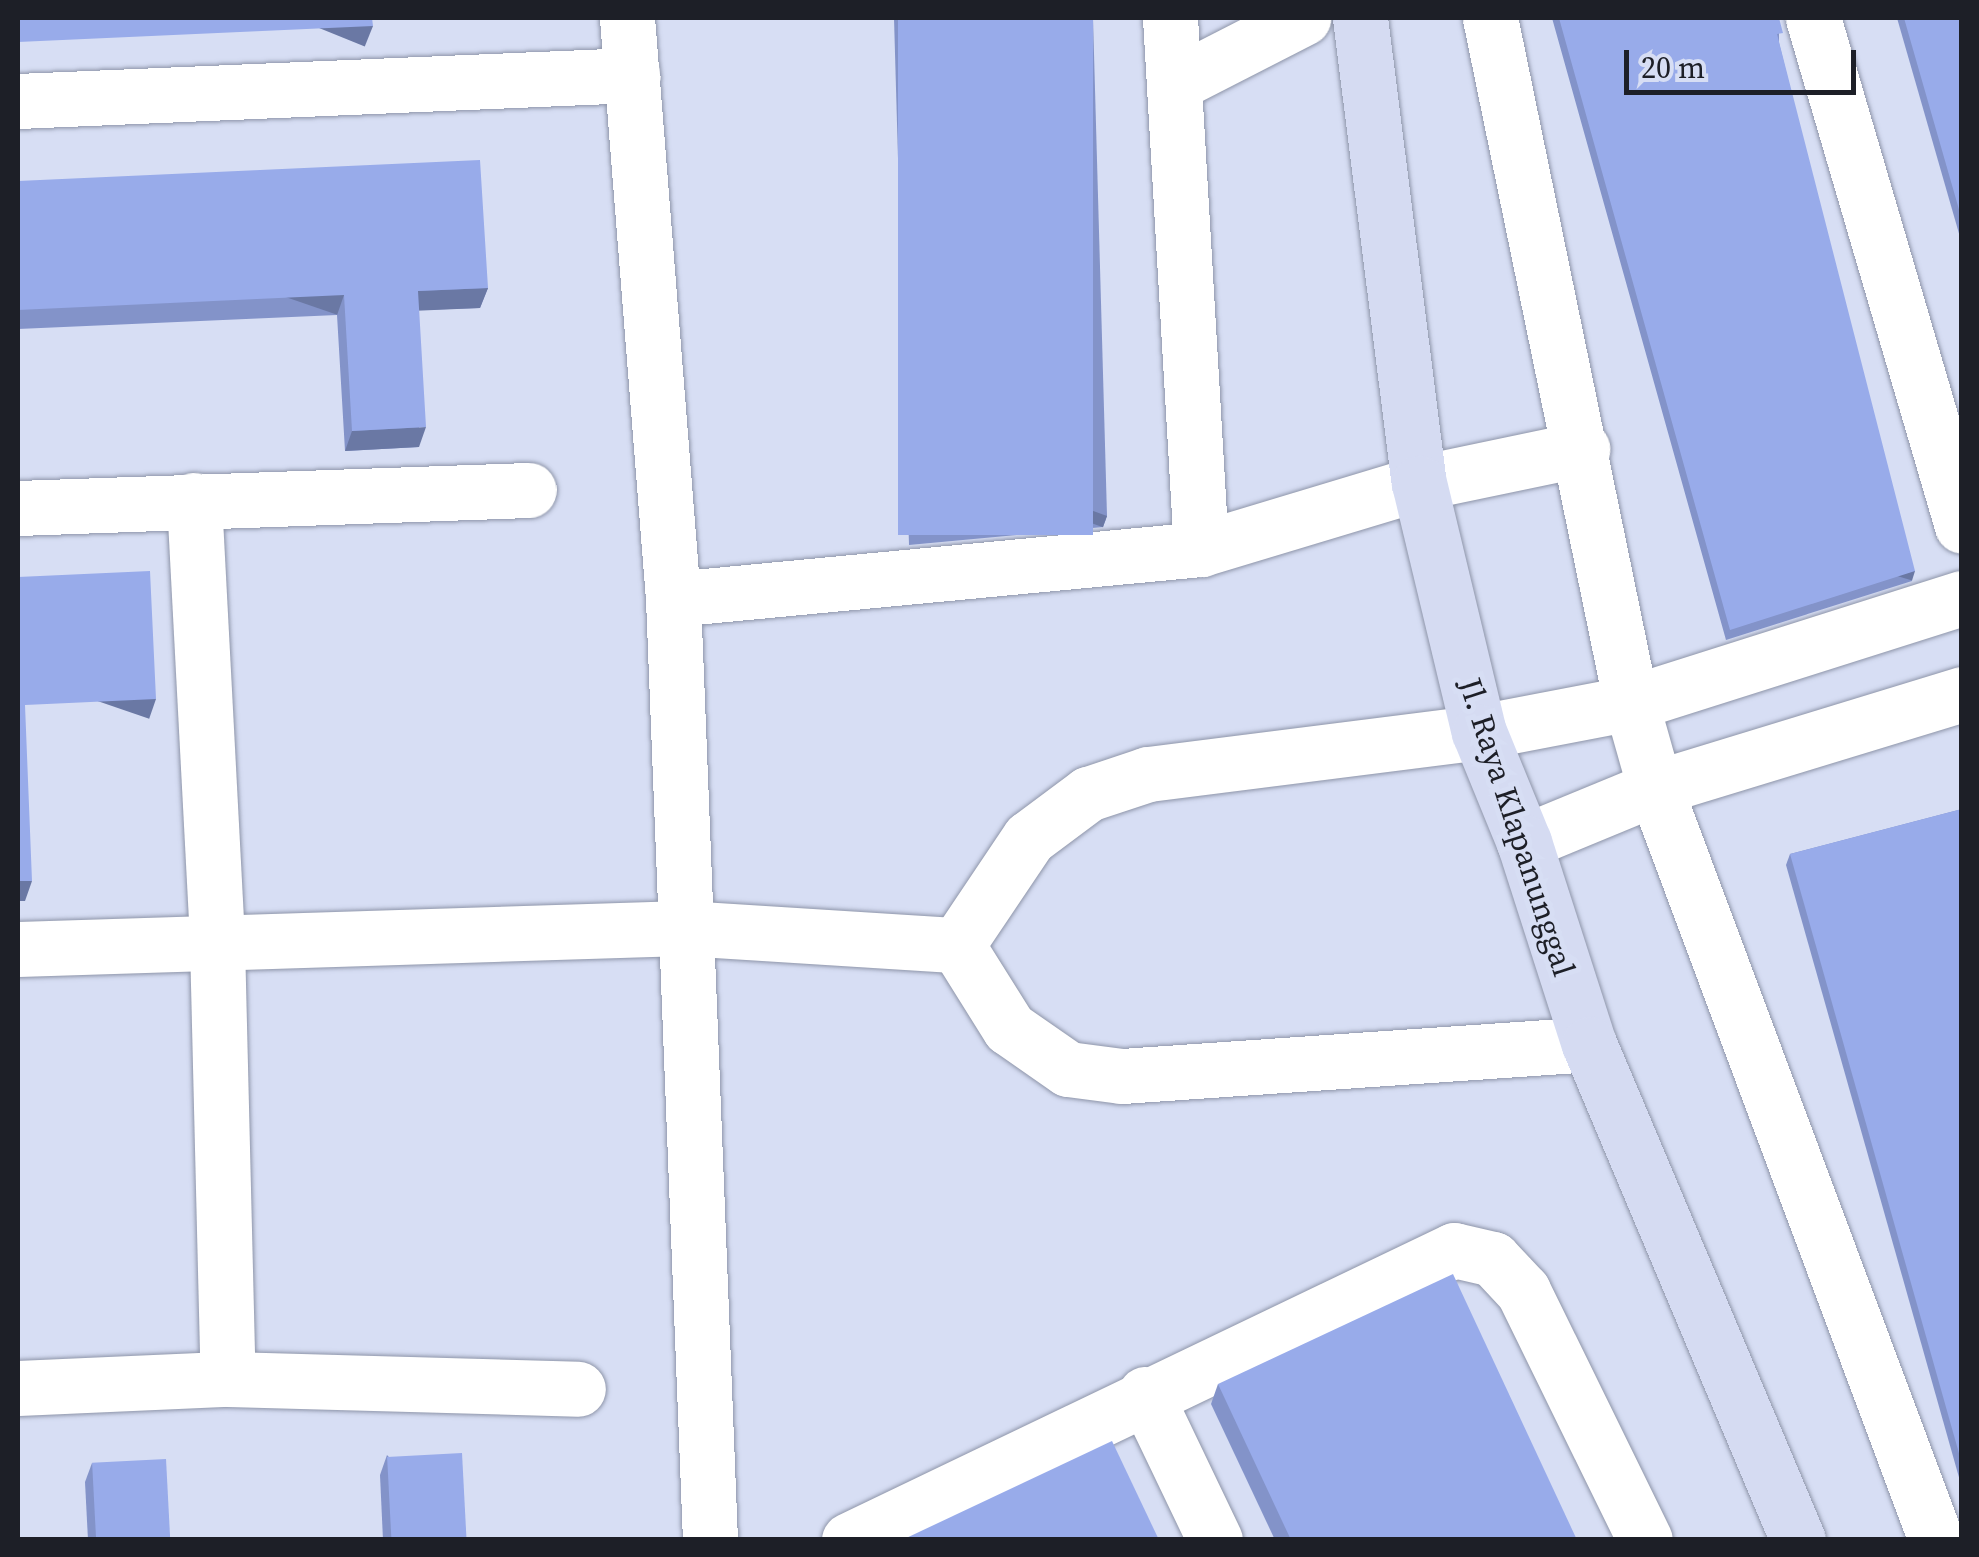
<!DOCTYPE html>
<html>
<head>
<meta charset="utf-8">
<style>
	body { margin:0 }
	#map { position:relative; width:1979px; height:1557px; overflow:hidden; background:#d7def4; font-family:"Source Serif 4",serif }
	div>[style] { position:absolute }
	.roads { filter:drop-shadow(0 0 2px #8e95a9) drop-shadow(0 0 2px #8e95a9) }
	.street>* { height:55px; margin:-27.5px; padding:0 27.5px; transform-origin:27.5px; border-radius:27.5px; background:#fff }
	.secondary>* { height:55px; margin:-27.5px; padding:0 27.5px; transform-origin:27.5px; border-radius:27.5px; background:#d5dbf2 }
	.wall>* { inset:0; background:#8393c9 }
	.shaded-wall>* { inset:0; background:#6a78a4; transform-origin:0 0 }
	.building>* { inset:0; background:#98abea; transform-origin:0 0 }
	span { translate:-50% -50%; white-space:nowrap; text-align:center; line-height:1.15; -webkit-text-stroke:10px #d7def4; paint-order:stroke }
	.street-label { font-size:32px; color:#1d1f27 }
	.frame { position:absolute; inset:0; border:20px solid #1d1f27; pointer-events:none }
	.scale { position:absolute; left:1624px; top:50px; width:232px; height:45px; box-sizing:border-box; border:5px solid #1d1f27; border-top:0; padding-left:12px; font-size:30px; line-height:35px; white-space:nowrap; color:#1d1f27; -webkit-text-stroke:8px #d7def4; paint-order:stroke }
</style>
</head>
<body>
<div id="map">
	<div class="roads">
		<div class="street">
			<i style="left:627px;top:18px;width:583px;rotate:85.47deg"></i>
			<i style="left:673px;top:599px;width:942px;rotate:87.75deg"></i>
			<i style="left:1170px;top:18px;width:532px;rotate:86.66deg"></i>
			<i style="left:1490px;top:18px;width:699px;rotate:78.37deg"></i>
			<i style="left:1631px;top:703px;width:88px;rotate:74.2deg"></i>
			<i style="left:1655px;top:788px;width:803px;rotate:69.51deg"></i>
			<i style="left:1813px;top:18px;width:529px;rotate:73.65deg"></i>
			<i style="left:1176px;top:83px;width:143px;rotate:-27.1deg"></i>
			<i style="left:18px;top:101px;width:615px;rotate:-2.42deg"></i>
			<i style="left:194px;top:500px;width:444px;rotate:87deg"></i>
			<i style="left:217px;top:943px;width:436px;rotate:88.6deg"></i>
			<i style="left:18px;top:508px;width:511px;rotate:-2.02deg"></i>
			<i style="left:673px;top:599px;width:530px;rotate:-5.41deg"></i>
			<i style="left:1201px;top:549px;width:228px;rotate:-16.8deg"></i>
			<i style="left:1419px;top:483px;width:167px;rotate:-11.8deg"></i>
			<i style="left:1524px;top:842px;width:142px;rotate:-22.4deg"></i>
			<i style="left:1655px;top:788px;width:321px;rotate:-17deg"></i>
			<i style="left:957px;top:945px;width:129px;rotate:-56.1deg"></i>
			<i style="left:1029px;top:838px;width:74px;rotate:-36.7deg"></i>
			<i style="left:1088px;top:794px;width:63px;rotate:-18.4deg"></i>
			<i style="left:1148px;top:774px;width:334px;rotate:-7.2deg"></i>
			<i style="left:1479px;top:732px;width:155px;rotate:-10.8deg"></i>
			<i style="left:1631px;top:703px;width:347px;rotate:-17.6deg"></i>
			<i style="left:957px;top:945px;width:98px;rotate:57.9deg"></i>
			<i style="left:1009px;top:1028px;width:72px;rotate:34.8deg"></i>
			<i style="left:1068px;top:1069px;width:54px;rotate:7.4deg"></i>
			<i style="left:1122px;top:1076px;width:468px;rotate:-3.9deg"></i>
			<i style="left:18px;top:949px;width:666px;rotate:-1.81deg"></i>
			<i style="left:684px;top:928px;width:274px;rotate:3.6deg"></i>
			<i style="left:18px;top:1388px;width:210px;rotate:-2.5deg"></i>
			<i style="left:228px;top:1379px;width:350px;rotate:1.6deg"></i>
			<i style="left:1145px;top:1394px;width:162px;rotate:64.4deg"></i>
			<i style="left:849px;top:1540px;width:671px;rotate:-25.61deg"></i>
			<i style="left:1454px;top:1250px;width:40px;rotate:13deg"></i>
			<i style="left:1493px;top:1259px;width:44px;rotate:46.8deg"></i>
			<i style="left:1523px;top:1291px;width:277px;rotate:63.9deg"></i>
		</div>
		<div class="secondary">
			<i style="left:1360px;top:18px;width:469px;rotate:82.8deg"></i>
			<i style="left:1419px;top:483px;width:256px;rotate:76.5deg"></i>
			<i style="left:1479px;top:732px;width:119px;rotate:67.8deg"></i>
			<i style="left:1524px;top:842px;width:212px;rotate:72.2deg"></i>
			<i style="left:1589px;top:1044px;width:538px;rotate:67.15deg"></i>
		</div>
	</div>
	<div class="wall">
		<i style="clip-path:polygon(894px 18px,1093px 18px,1107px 516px,1103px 527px,909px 545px)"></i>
		<i style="clip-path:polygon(1552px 18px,1779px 18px,1779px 43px,1912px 581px,1726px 640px)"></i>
		<i style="clip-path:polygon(1897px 18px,1962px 18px,1962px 244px)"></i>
		<i style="clip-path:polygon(18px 181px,488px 288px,480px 308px,419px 310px,419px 447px,345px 451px,337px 315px,18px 329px)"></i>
		<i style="clip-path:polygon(1962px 809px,1962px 1488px,1786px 865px,1790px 854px)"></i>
		<i style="clip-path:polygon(1218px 1384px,1577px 1540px,1275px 1540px,1211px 1404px)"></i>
		<i style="clip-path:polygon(387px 1455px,466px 1540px,383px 1540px,380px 1475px)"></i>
		<i style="clip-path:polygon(92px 1463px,170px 1540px,88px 1540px,85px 1482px)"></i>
	</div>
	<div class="shaded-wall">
		<i style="left:373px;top:26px;width:22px;height:355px;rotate:112deg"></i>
		<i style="clip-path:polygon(488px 288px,480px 308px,411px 311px,418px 291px)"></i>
		<i style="left:344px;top:295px;width:21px;height:326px;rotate:109deg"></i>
		<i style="clip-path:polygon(426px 427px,419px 447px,345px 451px,352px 431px)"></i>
		<i style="left:1107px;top:516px;width:12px;height:196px;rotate:110deg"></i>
		<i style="left:1915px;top:571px;width:10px;height:194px;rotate:107deg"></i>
		<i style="left:156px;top:699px;width:21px;height:131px;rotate:109deg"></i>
		<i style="clip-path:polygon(18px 881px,32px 881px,25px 901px,18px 901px)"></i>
	</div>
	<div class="building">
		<i style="clip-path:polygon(18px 18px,372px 18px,373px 26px,18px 42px)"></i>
		<i style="left:898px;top:18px;width:195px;height:517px"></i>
		<i style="clip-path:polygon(1559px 18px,1779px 18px,1783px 33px,1777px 34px,1915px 571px,1730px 630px)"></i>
		<i style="clip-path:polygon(1904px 18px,1962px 18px,1962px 220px)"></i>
		<i style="clip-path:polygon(480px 160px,488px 288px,418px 291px,426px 427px,352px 431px,344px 295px,18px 310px,18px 181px)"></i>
		<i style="clip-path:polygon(150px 571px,156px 699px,25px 705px,32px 881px,18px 881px,18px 577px)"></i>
		<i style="clip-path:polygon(1962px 809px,1962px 1464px,1790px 854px)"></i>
		<i style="clip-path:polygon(1453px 1274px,1577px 1540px,1291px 1540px,1218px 1384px)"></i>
		<i style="clip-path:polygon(1112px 1441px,1159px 1540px,902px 1540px)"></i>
		<i style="left:462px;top:1453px;width:87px;height:75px;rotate:87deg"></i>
		<i style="left:166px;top:1459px;width:81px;height:74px;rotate:87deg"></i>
	</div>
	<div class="street-label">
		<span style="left:1517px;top:827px;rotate:72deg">Jl. Raya Klapanunggal</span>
	</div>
	<div class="frame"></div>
	<div class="scale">20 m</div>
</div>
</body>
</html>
